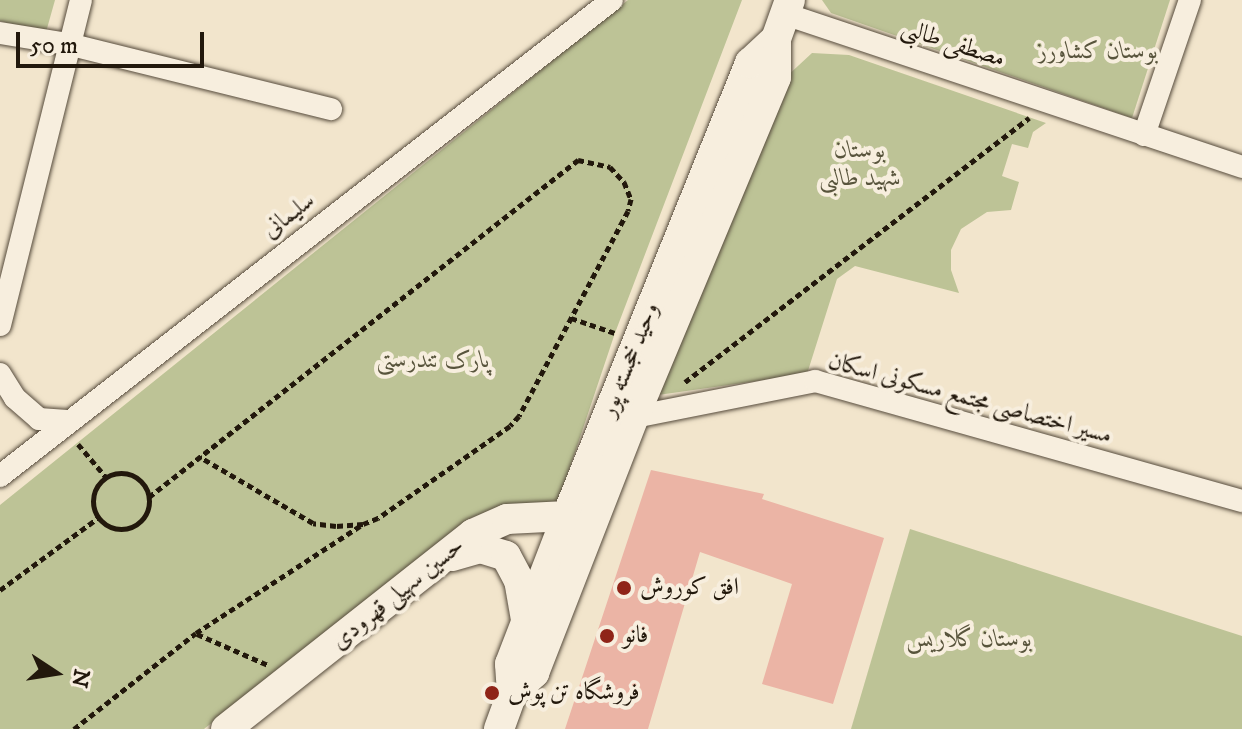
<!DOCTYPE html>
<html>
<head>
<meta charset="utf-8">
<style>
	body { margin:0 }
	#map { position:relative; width:1242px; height:729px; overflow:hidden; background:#f2e5cc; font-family:"IM FELL DW Pica",Amiri,serif }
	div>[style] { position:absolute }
	.green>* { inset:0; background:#bdc396 }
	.building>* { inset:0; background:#ebb4a5 }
	.path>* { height:5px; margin-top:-2.5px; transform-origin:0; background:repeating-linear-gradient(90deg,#22180c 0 6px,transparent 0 10px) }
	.path>.ring { margin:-2.5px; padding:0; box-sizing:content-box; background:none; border:5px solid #22180c; border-radius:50% }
	.roads { filter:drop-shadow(0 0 2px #564b3c) drop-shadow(0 0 2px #564b3c) }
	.street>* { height:22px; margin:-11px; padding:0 11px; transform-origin:11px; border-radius:11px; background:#f7eede }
	.secondary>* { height:30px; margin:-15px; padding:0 15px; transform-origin:15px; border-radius:15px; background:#f7eede }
	.dots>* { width:22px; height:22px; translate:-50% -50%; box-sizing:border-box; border:4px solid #f7eede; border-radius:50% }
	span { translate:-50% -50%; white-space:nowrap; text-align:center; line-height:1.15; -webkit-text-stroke:8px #f7eede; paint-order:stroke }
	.street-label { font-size:24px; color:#22180c }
	.park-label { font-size:24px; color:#58543c; font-style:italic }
	.poi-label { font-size:24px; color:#22180c }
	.left { translate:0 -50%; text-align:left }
	.north { position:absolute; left:16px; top:633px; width:80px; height:80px; -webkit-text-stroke:6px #f7eede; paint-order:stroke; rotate:102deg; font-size:22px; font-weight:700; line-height:32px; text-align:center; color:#22180c }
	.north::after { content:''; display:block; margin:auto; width:28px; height:36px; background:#22180c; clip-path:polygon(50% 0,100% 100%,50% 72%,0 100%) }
	.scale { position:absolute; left:16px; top:32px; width:188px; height:36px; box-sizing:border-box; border:4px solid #22180c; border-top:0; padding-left:10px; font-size:24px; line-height:28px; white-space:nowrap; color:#22180c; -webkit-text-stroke:6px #f7eede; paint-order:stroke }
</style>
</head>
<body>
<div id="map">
	<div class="green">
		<i style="clip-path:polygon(0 0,55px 0,46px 32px,0 21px)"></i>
		<i style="clip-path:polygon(628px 0,742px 0,615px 333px,559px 500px,546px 506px,504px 505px,471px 518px,204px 729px,0 729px,0 505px)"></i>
		<i style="clip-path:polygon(822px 0,1170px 0,1132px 118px,831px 13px)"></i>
		<i style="clip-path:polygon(812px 53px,849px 55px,1046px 123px,1033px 132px,1028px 148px,1012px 144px,1002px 176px,1019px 182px,1011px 210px,987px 212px,961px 229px,951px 250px,951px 270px,959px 293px,855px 266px,837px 279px,807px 374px,658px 395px,785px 78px)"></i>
		<i style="clip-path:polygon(910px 529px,1242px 636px,1242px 729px,851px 729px)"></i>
	</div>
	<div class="building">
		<i style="clip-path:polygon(651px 470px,764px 494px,762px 499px,884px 538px,833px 704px,762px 684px,792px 584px,700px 552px,648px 729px,565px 729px)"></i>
	</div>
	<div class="path">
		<i style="left:571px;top:318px;width:46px;rotate:18.8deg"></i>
		<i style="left:685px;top:382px;width:434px;rotate:-37.5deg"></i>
		<i style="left:78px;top:444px;width:43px;rotate:49.7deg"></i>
		<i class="ring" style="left:93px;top:473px;width:51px;height:51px"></i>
		<i style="left:149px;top:497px;width:546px;rotate:-38.15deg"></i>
		<i style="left:578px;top:160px;width:33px;rotate:12deg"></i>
		<i style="left:610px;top:167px;width:21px;rotate:47deg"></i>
		<i style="left:624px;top:182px;width:18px;rotate:68deg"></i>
		<i style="left:631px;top:199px;width:12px;rotate:104deg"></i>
		<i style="left:628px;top:211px;width:232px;rotate:118deg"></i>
		<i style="left:519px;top:416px;width:13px;rotate:132deg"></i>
		<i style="left:510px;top:426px;width:161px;rotate:145.1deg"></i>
		<i style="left:378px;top:518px;width:16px;rotate:158deg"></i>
		<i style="left:363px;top:524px;width:27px;rotate:176deg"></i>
		<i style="left:336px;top:526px;width:23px;rotate:-173deg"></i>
		<i style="left:313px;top:523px;width:131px;rotate:-149.7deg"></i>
		<i style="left:0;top:590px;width:122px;rotate:-36.3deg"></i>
		<i style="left:197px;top:634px;width:77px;rotate:23.6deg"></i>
		<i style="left:74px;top:729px;width:155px;rotate:-38.2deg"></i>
		<i style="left:196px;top:633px;width:196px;rotate:-33.1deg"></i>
	</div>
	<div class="roads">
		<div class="street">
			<i style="left:785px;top:14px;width:482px;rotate:18.5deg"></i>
			<i style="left:0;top:33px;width:69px;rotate:9.2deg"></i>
			<i style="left:68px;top:44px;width:271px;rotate:13.9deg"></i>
			<i style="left:1144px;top:135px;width:143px;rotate:-71.2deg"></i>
			<i style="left:0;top:325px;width:335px;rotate:-76deg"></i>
			<i style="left:0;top:374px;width:28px;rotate:58deg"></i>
			<i style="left:15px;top:398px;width:32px;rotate:41deg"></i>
			<i style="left:39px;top:419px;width:28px;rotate:4deg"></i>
			<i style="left:634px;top:417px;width:185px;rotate:-11.2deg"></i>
			<i style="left:815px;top:381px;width:444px;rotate:15.7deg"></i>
			<i style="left:0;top:476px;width:775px;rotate:-37.87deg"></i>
		</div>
		<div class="secondary">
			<i style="left:452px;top:556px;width:29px;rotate:-16deg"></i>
			<i style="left:480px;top:548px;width:27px;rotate:17deg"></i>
			<i style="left:506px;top:556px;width:27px;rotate:62deg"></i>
			<i style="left:519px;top:580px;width:40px;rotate:80deg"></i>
			<i style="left:512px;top:693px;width:29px;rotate:-94deg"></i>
			<i style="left:510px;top:664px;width:159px;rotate:-68.9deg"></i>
			<i style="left:567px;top:516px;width:489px;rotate:-68deg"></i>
			<i style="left:750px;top:63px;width:35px;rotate:-43deg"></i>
			<i style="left:226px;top:729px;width:315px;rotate:-38.3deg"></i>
			<i style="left:473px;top:534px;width:37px;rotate:-24deg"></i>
			<i style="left:507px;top:519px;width:60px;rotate:-2.9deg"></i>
			<i style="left:567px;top:516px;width:17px;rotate:13deg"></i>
			<i style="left:499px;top:729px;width:38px;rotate:-70deg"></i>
			<i style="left:512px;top:693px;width:30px;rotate:-42deg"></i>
			<i style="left:534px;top:673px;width:275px;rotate:-68.7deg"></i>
			<i style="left:634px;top:417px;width:368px;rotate:-67.3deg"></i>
			<i style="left:776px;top:77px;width:38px;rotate:-90deg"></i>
			<i style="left:776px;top:39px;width:41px;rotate:-70.3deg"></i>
		</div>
	</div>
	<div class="dots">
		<i style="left:624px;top:588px;background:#8f2418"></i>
		<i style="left:607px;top:636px;background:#8f2418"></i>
		<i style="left:492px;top:693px;background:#8f2418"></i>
	</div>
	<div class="street-label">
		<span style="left:953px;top:44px;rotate:18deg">مصطفی طالبی</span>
		<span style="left:289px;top:216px;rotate:-38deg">سلیمانی</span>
		<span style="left:630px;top:360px;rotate:-68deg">وحید خجسته پور</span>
		<span style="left:970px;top:399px;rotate:15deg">مسیر اختصاصی مجتمع مسکونی اسکان</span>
		<span style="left:398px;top:594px;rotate:-39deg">حسین سهیلی قهرودی</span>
	</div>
	<div class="park-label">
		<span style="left:1098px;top:52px">بوستان کشاورز</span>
		<span style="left:860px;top:165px">بوستان<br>شهید طالبی</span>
		<span style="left:433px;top:361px">پارک تندرستی</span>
		<span style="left:969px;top:640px">بوستان گلاریس</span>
	</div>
	<div class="poi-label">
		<span class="left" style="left:640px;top:588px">افق کوروش</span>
		<span class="left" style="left:623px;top:636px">فانو</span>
		<span class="left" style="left:508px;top:693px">فروشگاه تن پوش</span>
	</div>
	<div class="north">N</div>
	<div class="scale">50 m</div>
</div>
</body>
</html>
